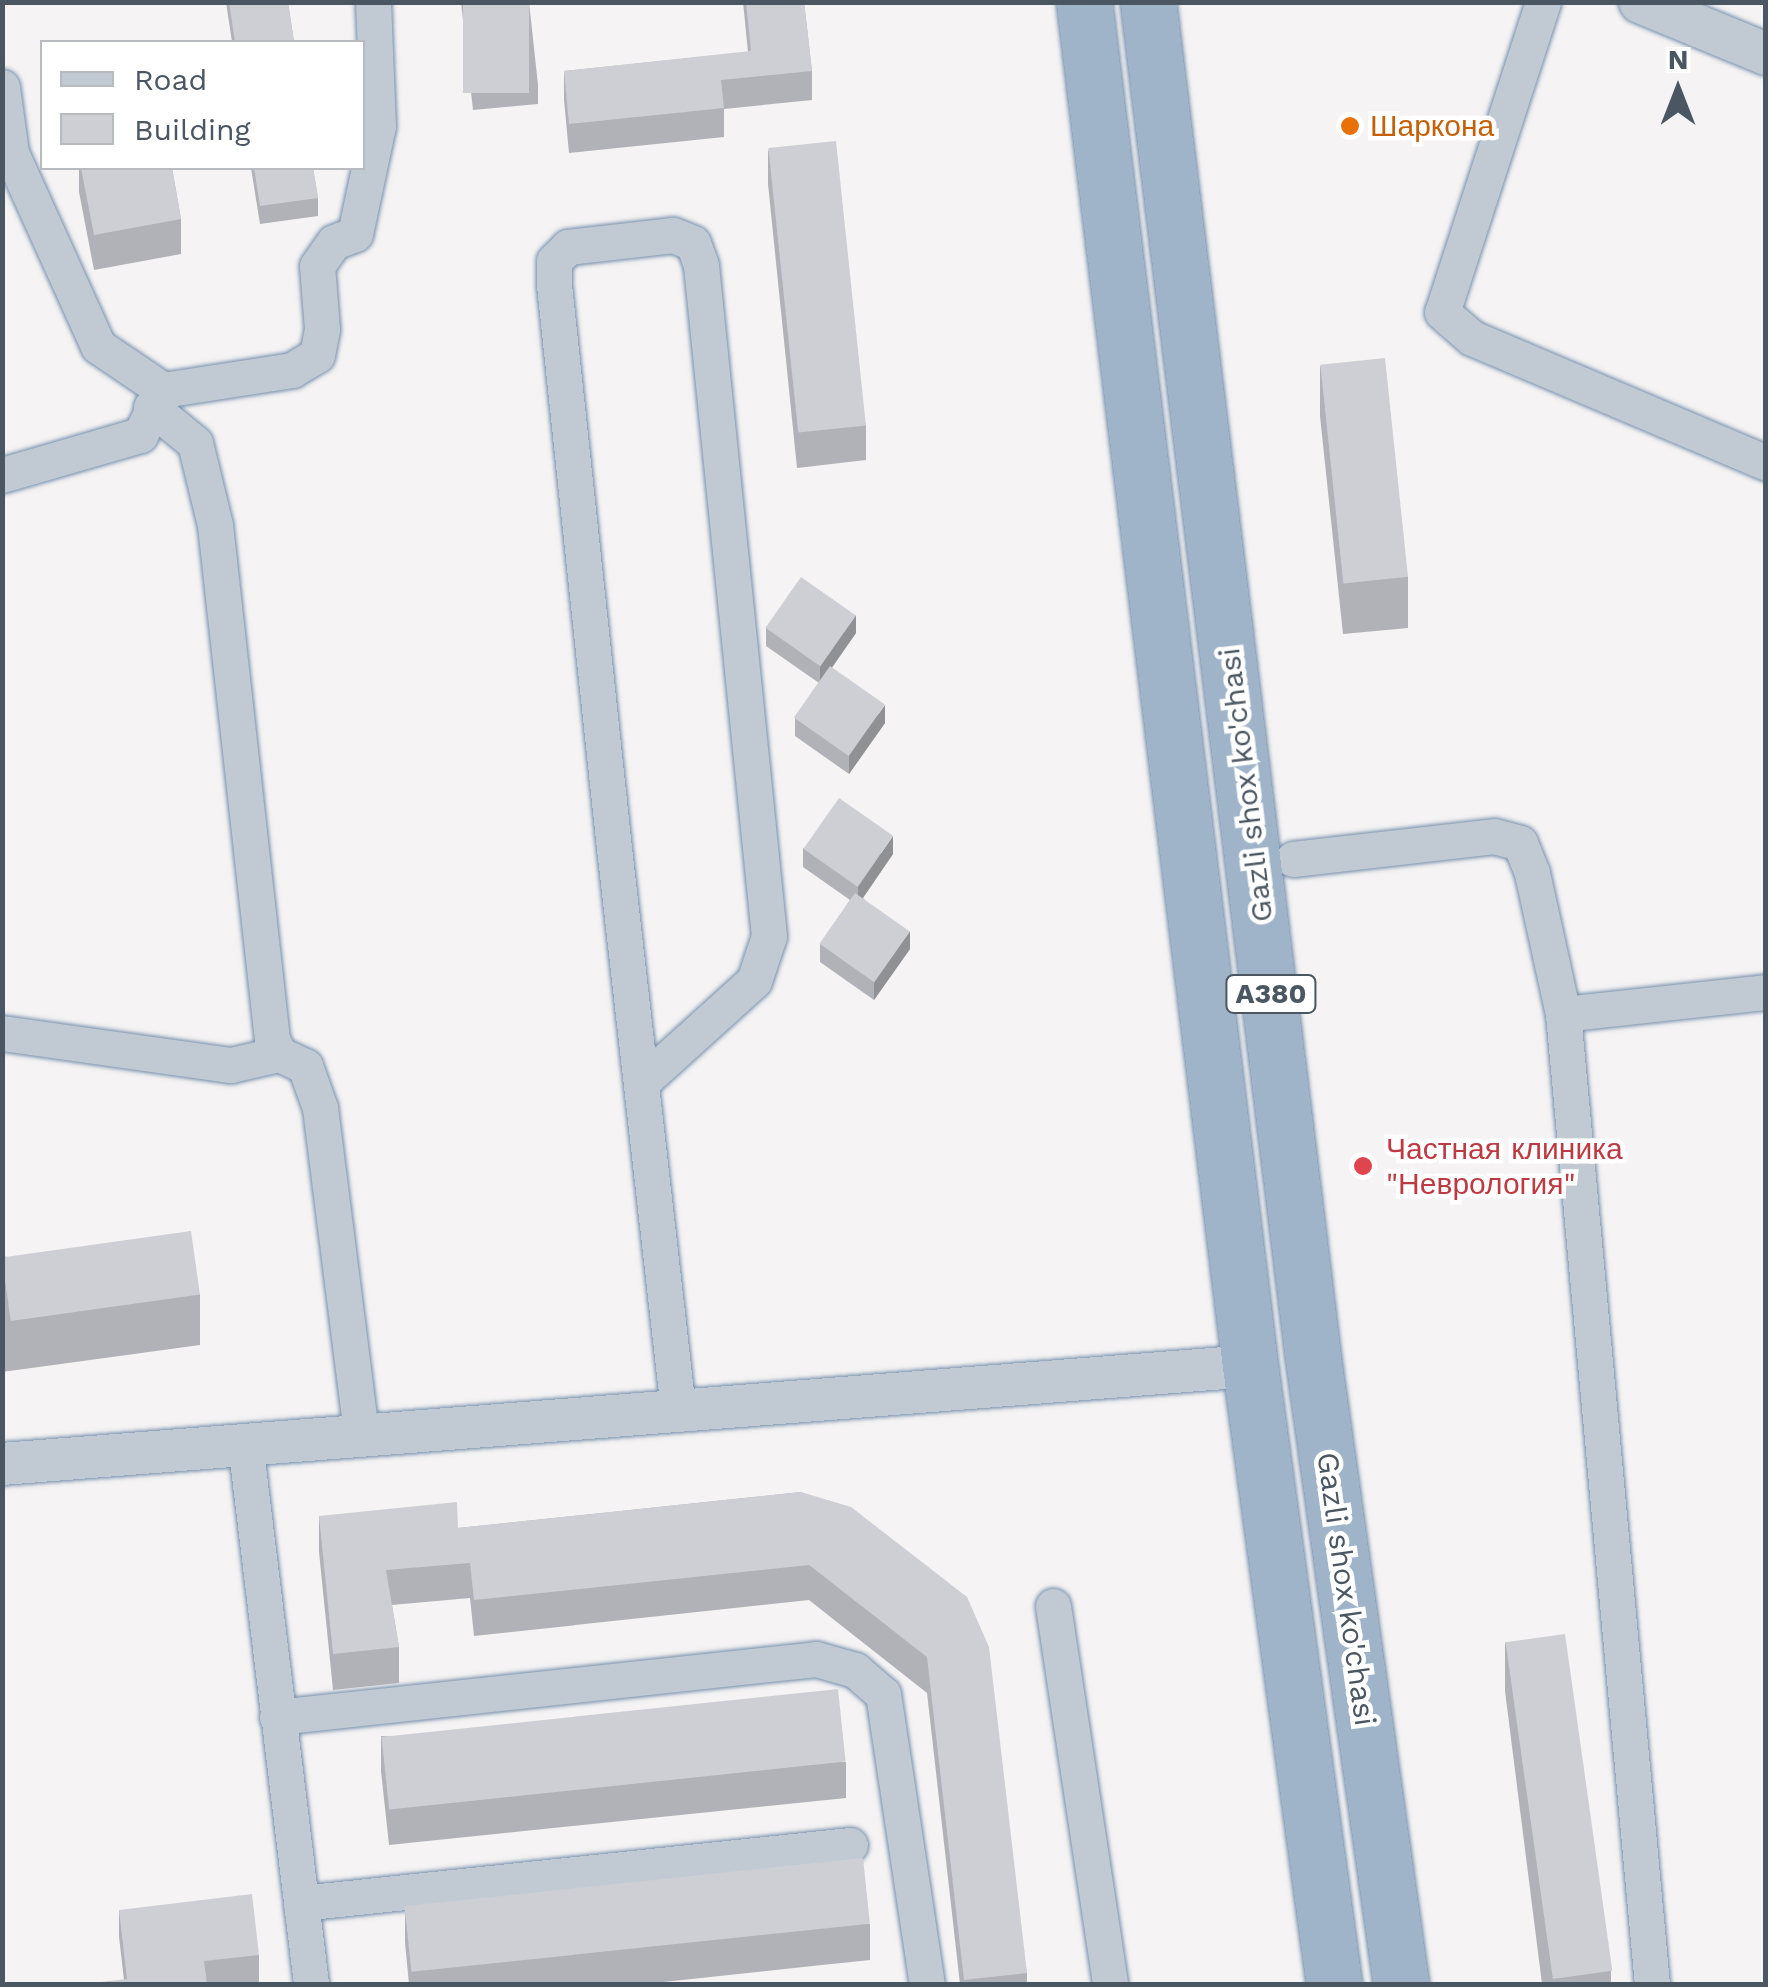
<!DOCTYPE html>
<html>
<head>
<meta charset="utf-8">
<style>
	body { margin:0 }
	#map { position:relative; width:1768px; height:1987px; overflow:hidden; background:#f5f3f3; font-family:"Work Sans",sans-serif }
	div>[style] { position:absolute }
	.roads { filter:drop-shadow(0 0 2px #7690ad) drop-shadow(0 0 2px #7690ad) }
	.minor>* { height:35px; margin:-17.5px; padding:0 17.5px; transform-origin:17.5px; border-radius:17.5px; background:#c1cad2 }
	.tertiary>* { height:42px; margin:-21px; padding:0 21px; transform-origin:21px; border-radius:21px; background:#c1cad2 }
	.trunk>* { height:55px; margin:-27.5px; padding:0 27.5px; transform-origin:27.5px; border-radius:27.5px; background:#9fb4c9 }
	.wall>* { inset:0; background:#b0b2b7 }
	.shaded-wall>* { inset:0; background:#909195 }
	.building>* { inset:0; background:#cdcfd5; transform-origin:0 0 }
	.dots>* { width:28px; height:28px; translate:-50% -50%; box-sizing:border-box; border:5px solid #fff; border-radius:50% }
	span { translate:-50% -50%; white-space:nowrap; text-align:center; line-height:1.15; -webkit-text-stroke:9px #fff; paint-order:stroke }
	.shield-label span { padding:2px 8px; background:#fff; border:2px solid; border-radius:8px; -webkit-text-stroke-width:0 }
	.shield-label { font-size:28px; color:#4a5661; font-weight:700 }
	.food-label { font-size:30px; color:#c56008 }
	.left { translate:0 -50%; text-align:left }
	.street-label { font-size:30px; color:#4a5661 }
	.health-label { font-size:30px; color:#be3a42 }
	.frame { position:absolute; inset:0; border:5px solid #4a5661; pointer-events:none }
	.legend { position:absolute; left:40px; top:40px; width:325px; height:130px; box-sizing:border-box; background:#fff; border:2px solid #b7bbc0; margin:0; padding:12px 18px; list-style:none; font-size:30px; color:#4a5661 }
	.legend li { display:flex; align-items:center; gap:20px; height:50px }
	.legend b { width:50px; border:2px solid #b7bbc0 }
	.north { position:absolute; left:1628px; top:40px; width:100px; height:100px; -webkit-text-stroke:8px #fff; paint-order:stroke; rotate:0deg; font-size:28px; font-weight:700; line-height:40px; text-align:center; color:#4a5661 }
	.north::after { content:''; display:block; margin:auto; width:35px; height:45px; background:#4a5661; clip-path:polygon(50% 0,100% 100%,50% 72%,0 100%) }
</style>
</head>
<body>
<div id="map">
	<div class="roads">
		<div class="minor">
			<i style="left:1543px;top:2px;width:326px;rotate:108deg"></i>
			<i style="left:1442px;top:312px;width:40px;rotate:41deg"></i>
			<i style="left:1472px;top:338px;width:319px;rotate:23deg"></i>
			<i style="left:2px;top:87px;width:67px;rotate:82.2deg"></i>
			<i style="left:11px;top:153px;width:212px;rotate:65.7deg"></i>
			<i style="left:98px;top:346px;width:78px;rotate:34.1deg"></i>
			<i style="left:151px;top:407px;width:57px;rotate:39.3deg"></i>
			<i style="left:195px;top:443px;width:84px;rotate:76.3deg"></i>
			<i style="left:215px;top:525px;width:518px;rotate:83.68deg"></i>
			<i style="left:272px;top:1040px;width:16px;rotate:63deg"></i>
			<i style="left:279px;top:1054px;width:29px;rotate:25deg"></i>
			<i style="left:305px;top:1066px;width:45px;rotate:70.3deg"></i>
			<i style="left:320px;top:1108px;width:329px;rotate:82.8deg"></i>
			<i style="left:2px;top:475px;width:144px;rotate:-16.2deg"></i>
			<i style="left:140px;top:435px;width:51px;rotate:-62.9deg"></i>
			<i style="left:163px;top:390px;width:131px;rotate:-8.8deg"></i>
			<i style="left:292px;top:370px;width:29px;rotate:-31deg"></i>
			<i style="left:317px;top:355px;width:26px;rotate:-79deg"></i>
			<i style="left:322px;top:329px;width:63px;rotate:-94.5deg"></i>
			<i style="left:317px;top:266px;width:29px;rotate:-55deg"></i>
			<i style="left:334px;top:242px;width:22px;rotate:-21deg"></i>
			<i style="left:355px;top:234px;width:110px;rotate:-78deg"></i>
			<i style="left:378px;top:126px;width:124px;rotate:-92.3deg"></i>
			<i style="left:1293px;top:859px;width:202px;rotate:-6.5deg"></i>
			<i style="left:1494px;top:836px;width:27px;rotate:15deg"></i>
			<i style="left:1520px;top:843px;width:32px;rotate:68deg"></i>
			<i style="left:1532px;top:873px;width:144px;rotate:77.6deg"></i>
			<i style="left:1563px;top:1014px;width:974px;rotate:84.76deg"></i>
			<i style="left:1563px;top:1014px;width:204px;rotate:-6.2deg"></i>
			<i style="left:2px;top:1033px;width:231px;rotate:8deg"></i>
			<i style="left:231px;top:1065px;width:49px;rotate:-12.9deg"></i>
			<i style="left:641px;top:1083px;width:152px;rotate:-42.1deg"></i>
			<i style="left:754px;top:981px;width:47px;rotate:-71.6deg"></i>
			<i style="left:769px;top:936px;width:674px;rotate:-95.79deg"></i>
			<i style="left:701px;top:265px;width:23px;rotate:-110deg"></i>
			<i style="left:693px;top:243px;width:22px;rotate:-158deg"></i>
			<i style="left:673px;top:235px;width:106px;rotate:173.5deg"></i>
			<i style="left:568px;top:247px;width:20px;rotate:135deg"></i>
			<i style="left:554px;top:261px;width:24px;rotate:90deg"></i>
			<i style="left:554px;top:285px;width:566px;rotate:83.92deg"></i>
			<i style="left:614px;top:848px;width:566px;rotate:83.5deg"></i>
			<i style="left:245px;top:1443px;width:545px;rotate:83.04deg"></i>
			<i style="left:1053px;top:1606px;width:382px;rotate:81.4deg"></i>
			<i style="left:277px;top:1717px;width:542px;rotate:-6.14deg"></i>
			<i style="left:816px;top:1659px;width:41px;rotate:15.8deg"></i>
			<i style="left:855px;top:1670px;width:37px;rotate:41deg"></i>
			<i style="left:883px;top:1694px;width:293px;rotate:81.4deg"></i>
			<i style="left:301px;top:1903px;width:552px;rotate:-6.03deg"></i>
		</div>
		<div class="tertiary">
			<i style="left:1640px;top:2px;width:136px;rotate:22.4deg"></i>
			<i style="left:2px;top:1464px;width:1252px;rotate:-4.49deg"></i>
		</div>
		<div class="trunk">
			<i style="left:1084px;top:2px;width:1374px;rotate:83.06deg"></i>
			<i style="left:1250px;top:1366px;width:624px;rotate:82.26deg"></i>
			<i style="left:1148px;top:2px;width:1366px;rotate:83.06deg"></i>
			<i style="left:1313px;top:1358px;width:632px;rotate:82deg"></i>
		</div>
	</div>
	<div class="wall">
		<i style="clip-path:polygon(226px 2px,288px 2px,294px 42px,232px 42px)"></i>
		<i style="clip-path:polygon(461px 2px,529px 2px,538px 85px,538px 104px,473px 110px)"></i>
		<i style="clip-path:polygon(743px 2px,804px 2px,812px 71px,812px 100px,724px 109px,724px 137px,569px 153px,564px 100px,564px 71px,748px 52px)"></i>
		<i style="clip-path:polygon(768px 149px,866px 425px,866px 460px,797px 468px,768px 184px)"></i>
		<i style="clip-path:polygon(79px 168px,172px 168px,181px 219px,181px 254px,94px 270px,79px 192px)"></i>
		<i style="clip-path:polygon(251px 168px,313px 168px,318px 198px,318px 216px,260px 224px)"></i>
		<i style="clip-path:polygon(1320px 365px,1408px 577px,1408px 628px,1343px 634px,1320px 416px)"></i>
		<i style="clip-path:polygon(766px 628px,856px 633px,832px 668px,885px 723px,849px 774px,795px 736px,795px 718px,819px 683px,766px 646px)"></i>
		<i style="clip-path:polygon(803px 848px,893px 854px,863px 898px,910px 949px,874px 1000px,820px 962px,820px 944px,850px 900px,803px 867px)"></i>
		<i style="clip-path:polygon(2px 1256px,200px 1294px,200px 1345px,2px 1372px)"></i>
		<i style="clip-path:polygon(801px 1492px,967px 1597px,1027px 1973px,1027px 1984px,960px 1984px,927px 1693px,809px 1600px,474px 1636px,470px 1598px,392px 1605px,399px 1647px,399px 1683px,333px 1690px,319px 1552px,319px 1516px,458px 1528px)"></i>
		<i style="clip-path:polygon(1505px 1641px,1611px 1971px,1611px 1984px,1542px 1984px,1505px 1691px)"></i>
		<i style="clip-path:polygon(381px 1736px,846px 1762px,846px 1798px,389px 1845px,381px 1771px)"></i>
		<i style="clip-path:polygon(405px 1908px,870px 1924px,870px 1960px,645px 1984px,409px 1984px,405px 1943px)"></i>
		<i style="clip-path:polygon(119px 1910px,259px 1955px,259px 1982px,235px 1984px,84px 1984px,124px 1980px,119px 1937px)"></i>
	</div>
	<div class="shaded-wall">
		<i style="clip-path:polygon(856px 615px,856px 633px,820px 684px,820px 666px)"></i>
		<i style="clip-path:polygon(885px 705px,885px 723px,849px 774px,849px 755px)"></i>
		<i style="clip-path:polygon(893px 836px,893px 854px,858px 905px,858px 887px)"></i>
		<i style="clip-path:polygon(910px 931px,910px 949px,874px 1000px,874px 981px)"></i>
	</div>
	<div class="building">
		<i style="clip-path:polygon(229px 2px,288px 2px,294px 42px,235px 42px)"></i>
		<i style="left:463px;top:2px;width:66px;height:91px"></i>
		<i style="clip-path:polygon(746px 2px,804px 2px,812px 71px,721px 80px,724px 108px,569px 124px,564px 71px,751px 51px)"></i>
		<i style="left:836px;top:141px;width:286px;height:68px;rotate:84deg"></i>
		<i style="clip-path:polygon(81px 168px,172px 168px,181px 219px,94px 235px)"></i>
		<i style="clip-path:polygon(254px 168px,313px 168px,318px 198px,260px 206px)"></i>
		<i style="left:1385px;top:358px;width:220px;height:65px;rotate:84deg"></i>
		<i style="left:801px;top:577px;width:67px;height:62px;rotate:35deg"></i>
		<i style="left:830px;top:666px;width:67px;height:63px;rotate:35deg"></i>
		<i style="left:839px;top:798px;width:66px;height:62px;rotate:35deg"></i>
		<i style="left:855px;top:893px;width:67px;height:62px;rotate:35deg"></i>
		<i style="left:191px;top:1231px;width:64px;height:191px;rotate:82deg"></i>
		<i style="clip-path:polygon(801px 1492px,851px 1507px,967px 1597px,989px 1647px,1027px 1973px,964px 1980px,927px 1657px,809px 1565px,474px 1600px,470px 1563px,386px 1570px,399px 1647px,333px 1654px,319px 1516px,457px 1502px,458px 1528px)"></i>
		<i style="left:1565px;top:1634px;width:340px;height:60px;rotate:82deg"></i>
		<i style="left:838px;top:1689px;width:73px;height:459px;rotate:84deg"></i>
		<i style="left:863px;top:1858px;width:66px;height:461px;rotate:84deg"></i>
		<i style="clip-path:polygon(252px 1894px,259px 1955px,204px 1961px,207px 1984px,84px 1984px,127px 1979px,119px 1910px)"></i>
	</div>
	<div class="dots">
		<i style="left:1350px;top:126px;background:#e8710a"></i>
		<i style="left:1363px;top:1166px;background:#e0444e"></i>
	</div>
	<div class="shield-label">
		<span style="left:1271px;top:994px">A380</span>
	</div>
	<div class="food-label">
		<span class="left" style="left:1370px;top:126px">Шаркона</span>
	</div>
	<div class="street-label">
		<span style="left:1246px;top:785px;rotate:-97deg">Gazli shox ko'chasi</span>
		<span style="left:1346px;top:1589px;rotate:82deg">Gazli shox ko'chasi</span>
	</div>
	<div class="health-label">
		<span class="left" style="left:1386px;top:1166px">Частная клиника<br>"Неврология"</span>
	</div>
	<div class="frame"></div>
	<ul class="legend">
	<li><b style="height:12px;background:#c1cad2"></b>Road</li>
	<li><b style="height:28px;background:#cdcfd5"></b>Building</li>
	</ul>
	<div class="north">N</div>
</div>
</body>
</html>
